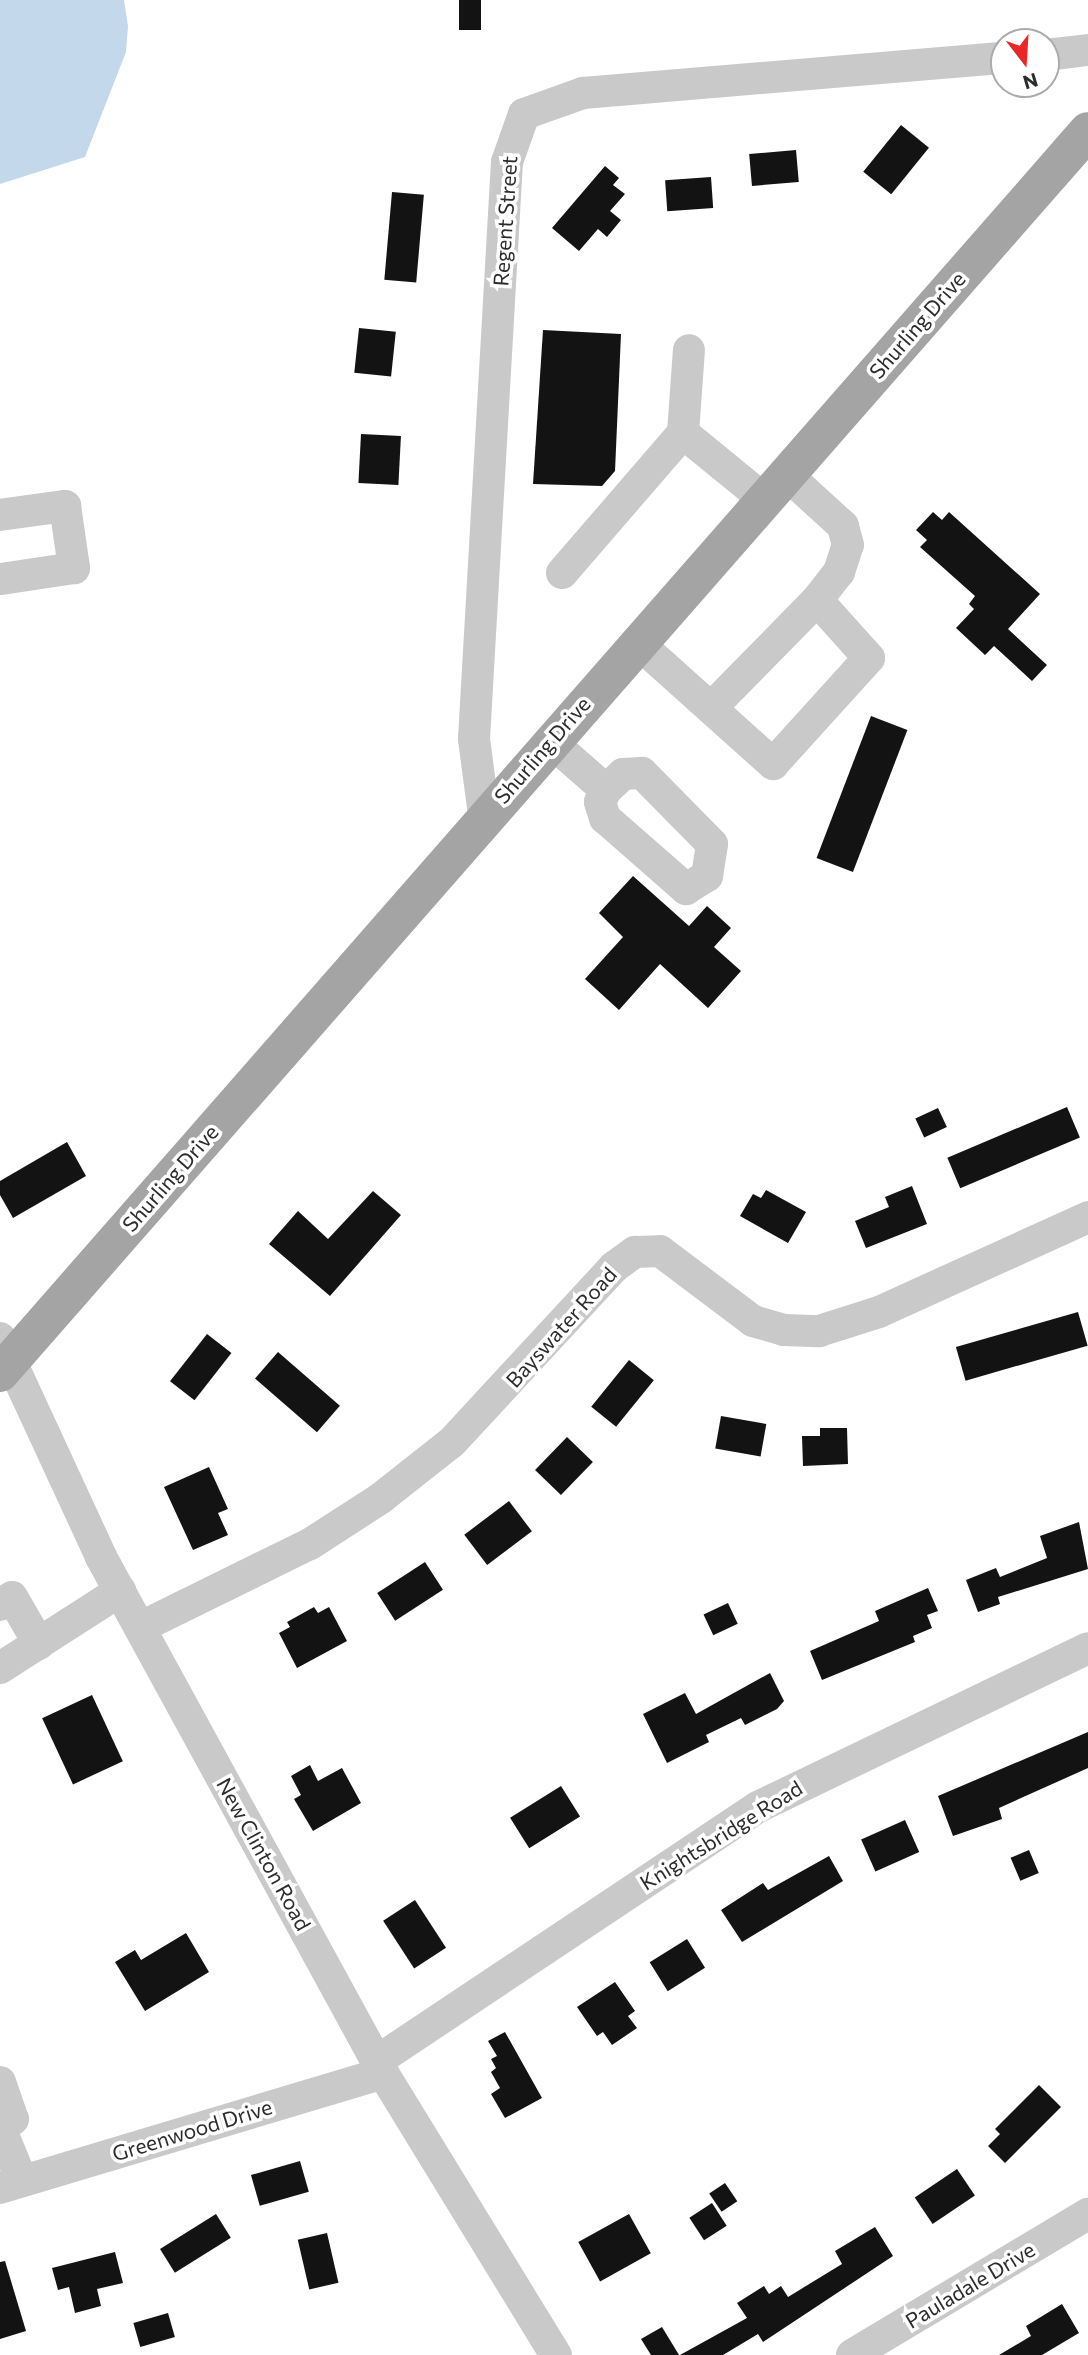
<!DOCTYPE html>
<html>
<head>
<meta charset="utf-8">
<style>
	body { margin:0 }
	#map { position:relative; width:1088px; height:2355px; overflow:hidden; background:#fff; font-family:Commissioner,sans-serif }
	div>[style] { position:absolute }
	.water>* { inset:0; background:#c3d9eb }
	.building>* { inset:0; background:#131313; transform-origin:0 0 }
	.minor>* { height:32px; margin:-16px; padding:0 16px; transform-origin:16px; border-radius:16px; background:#c9c9c9 }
	.major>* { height:38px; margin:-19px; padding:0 19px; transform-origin:19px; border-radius:19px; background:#a4a4a4 }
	span { translate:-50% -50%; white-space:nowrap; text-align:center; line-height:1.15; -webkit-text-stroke:7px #fff; paint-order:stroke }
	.street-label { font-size:21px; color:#2c2c2c }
	.north { position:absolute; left:990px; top:28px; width:70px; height:70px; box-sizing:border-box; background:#fff; border:2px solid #ababab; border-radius:50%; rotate:163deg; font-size:19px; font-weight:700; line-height:28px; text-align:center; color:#2c2c2c }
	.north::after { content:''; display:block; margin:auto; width:24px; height:32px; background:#ea2728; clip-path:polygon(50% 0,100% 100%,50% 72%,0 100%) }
</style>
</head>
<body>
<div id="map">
	<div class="water">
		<i style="clip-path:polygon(0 0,124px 0,128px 26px,126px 52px,85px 157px,0 184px)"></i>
	</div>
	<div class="building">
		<i style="left:459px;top:0;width:22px;height:30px"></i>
		<i style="left:901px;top:125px;width:36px;height:60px;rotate:39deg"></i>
		<i style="left:796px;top:150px;width:32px;height:47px;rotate:85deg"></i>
		<i style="clip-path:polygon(605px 166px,619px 178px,613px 185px,625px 194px,610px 211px,621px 220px,607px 237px,598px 229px,579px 251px,552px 228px)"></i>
		<i style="left:711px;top:177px;width:31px;height:46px;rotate:86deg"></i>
		<i style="left:392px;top:192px;width:32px;height:88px;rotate:5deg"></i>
		<i style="left:359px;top:328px;width:37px;height:45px;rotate:6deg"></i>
		<i style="clip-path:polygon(543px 330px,621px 334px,615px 471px,602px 486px,533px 484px)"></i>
		<i style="left:361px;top:434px;width:40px;height:49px;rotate:3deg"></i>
		<i style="clip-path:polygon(933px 512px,942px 520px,949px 512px,1040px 594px,1008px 629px,1047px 665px,1032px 681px,994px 646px,985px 655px,956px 628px,974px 609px,969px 604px,975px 596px,920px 547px,927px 540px,916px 530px)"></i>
		<i style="left:871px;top:716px;width:39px;height:152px;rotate:21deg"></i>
		<i style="clip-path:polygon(633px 876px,689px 926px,707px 906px,731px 928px,714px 947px,741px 971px,708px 1008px,660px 964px,619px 1010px,585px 979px,623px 937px,599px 913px)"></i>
		<i style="left:1067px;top:1107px;width:33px;height:130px;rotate:67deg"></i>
		<i style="left:938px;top:1108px;width:21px;height:25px;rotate:65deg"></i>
		<i style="clip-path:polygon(67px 1142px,86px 1176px,13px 1218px,0 1195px,0 1181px)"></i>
		<i style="clip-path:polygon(912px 1186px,927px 1224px,866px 1248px,855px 1221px,889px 1207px,885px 1197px)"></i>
		<i style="clip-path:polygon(766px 1190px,806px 1212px,788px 1243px,740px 1216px,753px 1194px,761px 1198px)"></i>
		<i style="clip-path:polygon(373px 1191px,401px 1215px,330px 1296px,269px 1244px,298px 1211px,328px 1239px)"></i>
		<i style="left:1078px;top:1312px;width:35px;height:127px;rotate:74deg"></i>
		<i style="left:207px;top:1334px;width:31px;height:60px;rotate:38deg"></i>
		<i style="left:278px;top:1352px;width:82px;height:35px;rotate:41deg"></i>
		<i style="left:629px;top:1360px;width:32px;height:60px;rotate:39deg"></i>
		<i style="left:721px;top:1416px;width:46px;height:33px;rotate:10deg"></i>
		<i style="clip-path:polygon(820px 1428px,847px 1428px,848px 1464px,803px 1466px,802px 1436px,820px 1436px)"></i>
		<i style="left:567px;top:1437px;width:36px;height:46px;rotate:44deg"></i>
		<i style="clip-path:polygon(209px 1467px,228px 1509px,218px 1513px,228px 1535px,193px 1550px,164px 1487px)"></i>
		<i style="left:509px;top:1501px;width:38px;height:56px;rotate:53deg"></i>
		<i style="clip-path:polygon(1079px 1522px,1088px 1569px,998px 1597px,1000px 1604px,978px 1612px,966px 1580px,996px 1568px,1000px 1577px,1047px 1558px,1040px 1536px)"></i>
		<i style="left:425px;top:1562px;width:33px;height:57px;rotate:57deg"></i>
		<i style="clip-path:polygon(928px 1588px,938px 1611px,927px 1615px,932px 1628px,913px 1636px,915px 1642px,822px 1680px,810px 1651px,879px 1621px,875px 1611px)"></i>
		<i style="left:728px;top:1603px;width:23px;height:27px;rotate:65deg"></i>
		<i style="clip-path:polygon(314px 1607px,318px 1613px,329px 1607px,347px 1641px,297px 1668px,279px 1633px,290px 1627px,287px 1622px)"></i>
		<i style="clip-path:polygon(770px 1673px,784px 1701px,777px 1709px,745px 1725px,741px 1718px,706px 1735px,709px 1742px,667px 1763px,643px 1714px,685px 1693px,696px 1714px)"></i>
		<i style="left:92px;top:1695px;width:73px;height:55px;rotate:65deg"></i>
		<i style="clip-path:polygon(1088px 1732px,1088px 1768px,999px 1808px,1002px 1819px,953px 1836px,938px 1796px)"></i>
		<i style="clip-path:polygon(310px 1765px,318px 1781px,342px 1768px,361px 1803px,313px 1831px,294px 1799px,301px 1795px,291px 1776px)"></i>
		<i style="left:561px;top:1786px;width:36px;height:60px;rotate:58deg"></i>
		<i style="left:905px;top:1820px;width:35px;height:48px;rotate:66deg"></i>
		<i style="left:1029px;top:1850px;width:25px;height:20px;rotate:67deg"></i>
		<i style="clip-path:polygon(829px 1856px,843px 1881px,742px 1942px,721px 1910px,763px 1883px,768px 1890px)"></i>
		<i style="left:415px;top:1900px;width:57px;height:38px;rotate:57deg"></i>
		<i style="clip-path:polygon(186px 1933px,209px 1972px,145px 2011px,115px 1962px,135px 1950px,141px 1960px)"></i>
		<i style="left:687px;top:1939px;width:34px;height:44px;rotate:58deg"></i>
		<i style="clip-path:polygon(615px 1982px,635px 2011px,628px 2016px,637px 2028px,612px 2045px,603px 2032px,597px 2036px,577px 2007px)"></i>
		<i style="clip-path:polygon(505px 2032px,542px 2098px,505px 2118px,491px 2094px,500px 2088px,491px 2072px,496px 2068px,491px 2059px,497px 2056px,488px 2041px)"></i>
		<i style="clip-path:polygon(1039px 2085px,1061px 2107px,1005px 2163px,988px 2146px,1000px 2134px,995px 2129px)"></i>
		<i style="left:300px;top:2161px;width:32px;height:51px;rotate:74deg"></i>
		<i style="left:957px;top:2169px;width:32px;height:51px;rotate:56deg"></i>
		<i style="left:725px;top:2183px;width:22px;height:19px;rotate:56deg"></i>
		<i style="left:712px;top:2203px;width:27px;height:27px;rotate:57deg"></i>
		<i style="left:216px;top:2214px;width:28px;height:66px;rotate:58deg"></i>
		<i style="left:629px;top:2214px;width:45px;height:58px;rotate:61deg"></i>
		<i style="clip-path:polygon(875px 2227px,893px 2256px,825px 2301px,763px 2342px,758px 2334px,723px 2355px,680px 2355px,747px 2318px,737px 2303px,764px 2286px,769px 2294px,781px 2286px,788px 2297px,842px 2264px,835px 2251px)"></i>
		<i style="left:327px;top:2233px;width:51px;height:30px;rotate:77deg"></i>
		<i style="clip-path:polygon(115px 2252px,123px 2283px,97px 2289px,101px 2306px,75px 2313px,69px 2287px,58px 2290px,52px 2268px)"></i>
		<i style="clip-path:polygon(5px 2261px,26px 2331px,0 2339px,0 2262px)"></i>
		<i style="clip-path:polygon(1062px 2304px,1079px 2333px,1042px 2355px,999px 2355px,1031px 2336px,1026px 2326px)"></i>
		<i style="left:168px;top:2313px;width:25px;height:36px;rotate:74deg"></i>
		<i style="clip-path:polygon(662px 2327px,679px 2355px,651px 2355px,641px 2339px)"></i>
	</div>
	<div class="minor">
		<i style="left:1046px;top:55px;width:42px;rotate:-6.8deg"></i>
		<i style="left:683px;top:433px;width:83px;rotate:-85.9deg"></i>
		<i style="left:0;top:515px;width:66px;rotate:-7.9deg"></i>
		<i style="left:65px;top:506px;width:63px;rotate:81.7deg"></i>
		<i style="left:74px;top:568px;width:75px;rotate:171.5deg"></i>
		<i style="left:562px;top:573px;width:185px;rotate:-49.2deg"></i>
		<i style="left:683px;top:433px;width:104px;rotate:39.2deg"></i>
		<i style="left:637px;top:642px;width:183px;rotate:41.9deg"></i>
		<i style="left:773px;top:764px;width:143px;rotate:-47.8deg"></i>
		<i style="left:869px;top:658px;width:78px;rotate:-131.9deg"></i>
		<i style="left:817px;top:600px;width:36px;rotate:-52deg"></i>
		<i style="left:839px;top:572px;width:28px;rotate:-72deg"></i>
		<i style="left:848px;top:545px;width:20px;rotate:-105deg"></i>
		<i style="left:843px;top:526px;width:77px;rotate:-137.6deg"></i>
		<i style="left:711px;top:708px;width:151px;rotate:-45.5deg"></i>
		<i style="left:550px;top:741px;width:74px;rotate:41.2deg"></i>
		<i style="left:606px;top:790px;width:13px;rotate:117deg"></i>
		<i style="left:600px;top:802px;width:17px;rotate:73deg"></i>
		<i style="left:605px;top:818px;width:108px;rotate:41.2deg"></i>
		<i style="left:686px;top:889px;width:25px;rotate:-32deg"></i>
		<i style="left:707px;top:876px;width:32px;rotate:-81deg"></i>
		<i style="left:712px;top:844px;width:100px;rotate:-134.6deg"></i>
		<i style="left:642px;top:773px;width:19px;rotate:177deg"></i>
		<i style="left:623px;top:774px;width:23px;rotate:137deg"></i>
		<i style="left:484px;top:815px;width:77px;rotate:-97.5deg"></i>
		<i style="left:474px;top:739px;width:578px;rotate:-86.73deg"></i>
		<i style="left:507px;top:162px;width:51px;rotate:-70.5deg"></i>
		<i style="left:524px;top:114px;width:63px;rotate:-19.6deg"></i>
		<i style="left:583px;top:93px;width:422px;rotate:-4.8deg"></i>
		<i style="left:0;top:1338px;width:241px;rotate:65.2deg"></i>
		<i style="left:101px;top:1557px;width:588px;rotate:61.34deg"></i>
		<i style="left:383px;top:2073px;width:331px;rotate:58.5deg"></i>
		<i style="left:0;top:1605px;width:14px;rotate:-34deg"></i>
		<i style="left:12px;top:1597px;width:54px;rotate:60.1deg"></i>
		<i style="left:141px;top:1627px;width:188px;rotate:-26.2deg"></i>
		<i style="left:310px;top:1544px;width:85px;rotate:-32.9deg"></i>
		<i style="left:381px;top:1498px;width:90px;rotate:-38.3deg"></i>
		<i style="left:452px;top:1442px;width:238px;rotate:-47.2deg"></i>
		<i style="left:614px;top:1267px;width:26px;rotate:-36deg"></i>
		<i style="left:635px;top:1252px;width:25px;rotate:-2deg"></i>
		<i style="left:660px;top:1251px;width:116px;rotate:37deg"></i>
		<i style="left:753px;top:1321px;width:32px;rotate:16deg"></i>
		<i style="left:784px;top:1330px;width:35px;rotate:2deg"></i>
		<i style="left:819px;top:1331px;width:63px;rotate:-17.6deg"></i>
		<i style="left:879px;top:1312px;width:230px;rotate:-24.4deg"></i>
		<i style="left:0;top:1668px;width:143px;rotate:-32.7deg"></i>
		<i style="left:377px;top:2061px;width:458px;rotate:-33.7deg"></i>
		<i style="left:758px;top:1807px;width:366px;rotate:-25.7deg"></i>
		<i style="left:0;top:2082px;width:39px;rotate:71deg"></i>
		<i style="left:13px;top:2119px;width:17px;rotate:140deg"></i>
		<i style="left:1px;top:2130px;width:55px;rotate:67.6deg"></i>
		<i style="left:0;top:2188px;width:400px;rotate:-16.7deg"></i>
		<i style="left:852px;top:2355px;width:275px;rotate:-30.9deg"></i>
	</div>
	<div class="major">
		<i style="left:0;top:1373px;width:1651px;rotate:-48.78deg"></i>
	</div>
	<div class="street-label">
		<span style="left:505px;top:221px;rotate:-86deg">Regent Street</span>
		<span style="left:917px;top:325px;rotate:-49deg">Shurling Drive</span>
		<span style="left:542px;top:750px;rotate:-49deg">Shurling Drive</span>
		<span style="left:170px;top:1178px;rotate:-49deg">Shurling Drive</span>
		<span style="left:561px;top:1327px;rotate:-48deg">Bayswater Road</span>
		<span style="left:721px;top:1835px;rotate:-32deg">Knightsbridge Road</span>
		<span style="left:264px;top:1854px;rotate:61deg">New Clinton Road</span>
		<span style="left:192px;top:2130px;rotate:-17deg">Greenwood Drive</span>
		<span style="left:970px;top:2285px;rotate:-31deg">Pauladale Drive</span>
	</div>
	<div class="north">N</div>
</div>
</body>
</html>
